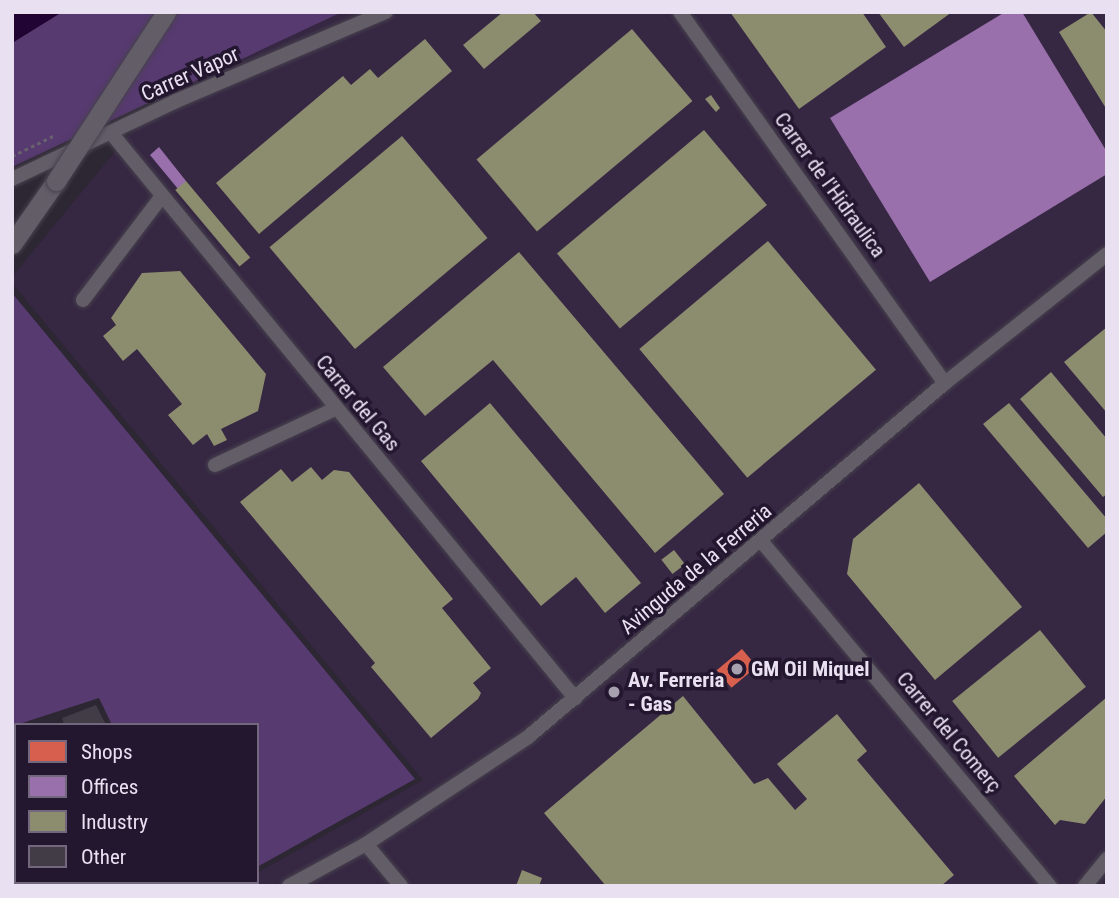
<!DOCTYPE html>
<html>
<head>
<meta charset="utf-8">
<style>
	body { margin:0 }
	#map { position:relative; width:1119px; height:898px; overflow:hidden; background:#2d2633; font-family:"Roboto Condensed",sans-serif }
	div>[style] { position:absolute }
	.built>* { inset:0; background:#362743 }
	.green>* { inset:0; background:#573a70 }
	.water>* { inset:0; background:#210334 }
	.shops>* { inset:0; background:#d6604d; transform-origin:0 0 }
	.offices>* { inset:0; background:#9970ab }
	.industry>* { inset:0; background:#8c8c6e; transform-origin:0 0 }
	.building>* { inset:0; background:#423c46; transform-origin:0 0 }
	.path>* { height:2.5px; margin-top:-1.25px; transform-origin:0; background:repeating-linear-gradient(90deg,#67626c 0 3.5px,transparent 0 7px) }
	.roads { filter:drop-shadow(0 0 2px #47424d) drop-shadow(0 0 2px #47424d) }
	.minor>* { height:14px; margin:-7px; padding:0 7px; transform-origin:7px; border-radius:7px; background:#635d68 }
	.secondary>* { height:19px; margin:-9.5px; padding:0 9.5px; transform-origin:9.5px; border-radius:9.5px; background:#635d68 }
	.bridges { filter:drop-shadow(0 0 2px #47424d) drop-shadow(0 0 2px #47424d) }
	.secondary-bridge>* { height:19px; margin:-9.5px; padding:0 9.5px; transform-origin:9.5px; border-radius:9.5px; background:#635d68 }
	.dots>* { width:19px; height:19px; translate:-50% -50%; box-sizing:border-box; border:4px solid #23162f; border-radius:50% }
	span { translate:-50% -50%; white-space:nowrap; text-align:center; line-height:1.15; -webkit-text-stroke:7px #23162f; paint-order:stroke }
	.street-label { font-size:21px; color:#e9e1f2 }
	.poi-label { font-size:21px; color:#e9e1f2; font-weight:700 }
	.left { translate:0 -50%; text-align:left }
	.frame { position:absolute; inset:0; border:14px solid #e9e1f2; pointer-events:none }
	.legend { position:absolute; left:14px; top:723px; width:245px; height:161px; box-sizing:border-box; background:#23162f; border:2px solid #72677d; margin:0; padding:9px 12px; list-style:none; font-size:21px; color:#e9e1f2 }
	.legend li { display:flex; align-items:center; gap:14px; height:35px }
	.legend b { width:35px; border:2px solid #72677d }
</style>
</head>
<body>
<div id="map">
	<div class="built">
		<i style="clip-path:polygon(342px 12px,1107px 12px,1107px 886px,234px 886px,257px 882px,257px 873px,423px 780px,12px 283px,12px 277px,159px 98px)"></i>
	</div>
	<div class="green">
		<i style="clip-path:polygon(62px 12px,342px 12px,12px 167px,12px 43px)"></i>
		<i style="clip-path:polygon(12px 293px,415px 779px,257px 867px,257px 725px,112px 725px,99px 698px,16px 725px,12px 760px)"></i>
		<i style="clip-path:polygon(16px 824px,16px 882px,230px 882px,12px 886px)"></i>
	</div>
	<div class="water">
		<i style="clip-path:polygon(12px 12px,62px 12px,12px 43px)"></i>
	</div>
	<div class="shops">
		<i style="left:742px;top:649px;width:23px;height:33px;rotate:50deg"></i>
	</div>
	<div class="offices">
		<i style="clip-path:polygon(1005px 12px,1022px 12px,1107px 152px,1107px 174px,930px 282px,830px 118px)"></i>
		<i style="clip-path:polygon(159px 147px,186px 181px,183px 195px,150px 155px)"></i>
	</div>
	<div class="industry">
		<i style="clip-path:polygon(503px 12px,533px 12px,541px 21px,484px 69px,463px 45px)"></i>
		<i style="clip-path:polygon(730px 12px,862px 12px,886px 47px,799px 109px)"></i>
		<i style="clip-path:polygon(878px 12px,952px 12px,904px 47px)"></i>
		<i style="clip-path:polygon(1091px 12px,1107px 32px,1107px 110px,1059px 32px)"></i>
		<i style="left:632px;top:29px;width:94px;height:203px;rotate:50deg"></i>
		<i style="clip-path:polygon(425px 39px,452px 71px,259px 234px,216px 183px,343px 76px,351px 85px,370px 69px,378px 78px)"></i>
		<i style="clip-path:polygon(711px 95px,720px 108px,716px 112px,705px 99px)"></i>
		<i style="left:704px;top:130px;width:98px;height:192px;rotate:50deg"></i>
		<i style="left:402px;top:136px;width:133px;height:173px;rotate:50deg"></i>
		<i style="left:186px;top:181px;width:100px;height:14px;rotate:50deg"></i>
		<i style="left:768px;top:241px;width:168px;height:168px;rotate:50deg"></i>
		<i style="clip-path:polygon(519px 252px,724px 494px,655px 553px,493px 360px,425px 416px,383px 367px)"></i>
		<i style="clip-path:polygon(180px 271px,266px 374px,258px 411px,221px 429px,227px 440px,214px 446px,207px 434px,193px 445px,168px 415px,182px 404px,137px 349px,123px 361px,103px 336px,116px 325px,111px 318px,142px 273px)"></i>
		<i style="clip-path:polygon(1107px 327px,1107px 413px,1064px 362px)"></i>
		<i style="clip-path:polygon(1051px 372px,1107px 439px,1107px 494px,1103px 497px,1020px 399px)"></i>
		<i style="clip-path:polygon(490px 403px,641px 583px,605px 613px,576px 577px,541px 606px,421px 461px)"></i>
		<i style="clip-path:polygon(1009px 403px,1107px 519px,1107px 532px,1088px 548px,983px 424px)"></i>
		<i style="clip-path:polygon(311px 467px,322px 480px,334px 470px,349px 472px,453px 599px,442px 608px,491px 668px,473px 683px,481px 693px,478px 699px,431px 738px,371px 667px,375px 663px,240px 502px,281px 469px,292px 482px)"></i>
		<i style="clip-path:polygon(919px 483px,1022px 607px,935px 680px,847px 574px,853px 539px)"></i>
		<i style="left:674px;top:550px;width:18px;height:16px;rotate:52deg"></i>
		<i style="left:1040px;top:630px;width:73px;height:113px;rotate:51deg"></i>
		<i style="clip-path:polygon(683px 696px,754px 784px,768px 778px,795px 810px,807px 799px,777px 764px,837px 714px,867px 751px,857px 760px,954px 875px,941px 886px,606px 886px,544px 813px)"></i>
		<i style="clip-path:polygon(1107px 697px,1107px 796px,1085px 824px,1060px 820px,1055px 825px,1014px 776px)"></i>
		<i style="clip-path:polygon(522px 870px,542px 878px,539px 886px,516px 886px)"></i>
	</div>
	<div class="building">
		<i style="clip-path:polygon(96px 705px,106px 725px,64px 725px,62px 718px)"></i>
		<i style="left:16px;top:765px;width:51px;height:4px;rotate:90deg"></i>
	</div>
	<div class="path">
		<i style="left:12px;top:156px;width:46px;rotate:-26deg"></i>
	</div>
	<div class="roads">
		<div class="minor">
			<i style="left:680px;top:12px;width:456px;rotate:54.5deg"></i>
			<i style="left:112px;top:134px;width:730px;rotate:50.62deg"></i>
			<i style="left:12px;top:179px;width:182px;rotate:-25.4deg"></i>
			<i style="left:176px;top:101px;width:228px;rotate:-23deg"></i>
			<i style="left:83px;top:300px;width:131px;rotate:-52.8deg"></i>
			<i style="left:215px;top:465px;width:132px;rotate:-25deg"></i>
			<i style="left:762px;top:542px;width:449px;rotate:50.1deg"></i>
			<i style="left:366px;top:844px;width:55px;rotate:50.2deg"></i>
			<i style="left:289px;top:886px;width:88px;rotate:-28.6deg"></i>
			<i style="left:366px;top:844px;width:194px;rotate:-33.4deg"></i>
			<i style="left:528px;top:737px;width:547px;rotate:-40.33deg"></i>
			<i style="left:945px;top:383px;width:207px;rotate:-38.5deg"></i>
			<i style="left:1085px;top:886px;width:35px;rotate:-51deg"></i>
		</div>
		<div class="secondary">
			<i style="left:12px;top:244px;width:77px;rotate:-55.1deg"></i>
		</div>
	</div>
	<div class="bridges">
		<div class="secondary-bridge">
			<i style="left:56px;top:181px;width:202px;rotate:-56.9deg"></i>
		</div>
	</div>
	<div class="dots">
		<i style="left:737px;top:669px;background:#a7a0af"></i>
		<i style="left:614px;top:692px;background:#a7a0af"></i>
	</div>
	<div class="street-label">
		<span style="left:190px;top:74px;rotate:-24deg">Carrer Vapor</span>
		<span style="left:830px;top:185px;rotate:54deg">Carrer de l'Hidraulica</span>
		<span style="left:358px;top:403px;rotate:50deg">Carrer del Gas</span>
		<span style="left:696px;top:569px;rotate:-40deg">Avinguda de la Ferreria</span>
		<span style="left:949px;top:732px;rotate:50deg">Carrer del Comerç</span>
	</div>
	<div class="poi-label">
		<span class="left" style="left:751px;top:669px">GM Oil Miquel</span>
		<span class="left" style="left:628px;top:692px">Av. Ferreria<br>- Gas</span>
	</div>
	<div class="frame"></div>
	<ul class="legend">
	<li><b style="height:19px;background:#d6604d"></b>Shops</li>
	<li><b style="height:19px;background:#9970ab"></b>Offices</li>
	<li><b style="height:19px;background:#8c8c6e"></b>Industry</li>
	<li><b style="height:19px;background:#423c46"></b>Other</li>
	</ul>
</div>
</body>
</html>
